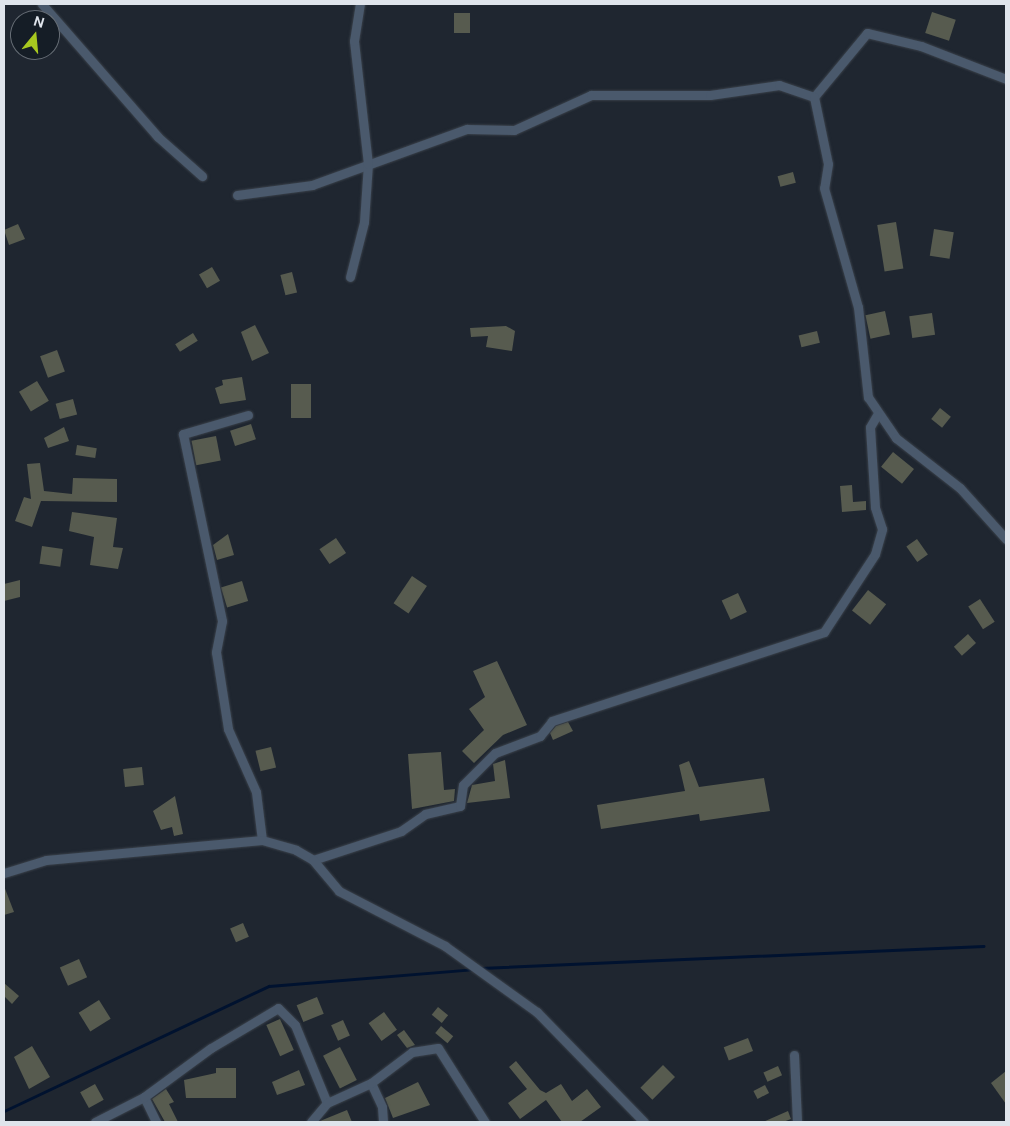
<!DOCTYPE html>
<html>
<head>
<meta charset="utf-8">
<style>
	body { margin:0 }
	#map { position:relative; width:1010px; height:1126px; overflow:hidden; background:#1f2630; font-family:"DM Sans",sans-serif }
	div>[style] { position:absolute }
	.stream>* { height:3px; margin:-1.5px; padding:0 1.5px; transform-origin:1.5px; border-radius:1.5px; background:#00122f }
	.building>* { inset:0; background:#575b4f; transform-origin:0 0 }
	.roads { filter:drop-shadow(0 0 1px #3a414a) drop-shadow(0 0 1px #3a414a) }
	.street>* { height:9px; margin:-4.5px; padding:0 4.5px; transform-origin:4.5px; border-radius:4.5px; background:#4a596c }
	span { translate:-50% -50%; white-space:nowrap; text-align:center; line-height:1.15; -webkit-text-stroke:5px #151d26; paint-order:stroke }
	.frame { position:absolute; inset:0; border:5px solid #dfe4eb; pointer-events:none }
	.north { position:absolute; left:10px; top:10px; width:50px; height:50px; box-sizing:border-box; background:#151d26; border:1px solid #666d75; border-radius:50%; rotate:17deg; font-size:14px; font-weight:700; line-height:20px; text-align:center; color:#dfe4eb }
	.north::after { content:''; display:block; margin:auto; width:18px; height:22px; background:#a7c81f; clip-path:polygon(50% 0,100% 100%,50% 72%,0 100%) }
</style>
</head>
<body>
<div id="map">
	<div class="stream">
		<i style="left:480px;top:968px;width:504px;rotate:-2.5deg"></i>
		<i style="left:4px;top:1111px;width:293px;rotate:-25.3deg"></i>
		<i style="left:269px;top:986px;width:206px;rotate:-4.7deg"></i>
	</div>
	<div class="building">
		<i style="left:932px;top:12px;width:25px;height:22px;rotate:18deg"></i>
		<i style="left:454px;top:13px;width:16px;height:20px"></i>
		<i style="left:793px;top:172px;width:11px;height:16px;rotate:75deg"></i>
		<i style="left:896px;top:222px;width:47px;height:19px;rotate:81deg"></i>
		<i style="clip-path:polygon(18px 224px,25px 239px,9px 245px,4px 230px)"></i>
		<i style="left:934px;top:229px;width:20px;height:27px;rotate:9deg"></i>
		<i style="left:212px;top:267px;width:16px;height:15px;rotate:60deg"></i>
		<i style="left:292px;top:272px;width:21px;height:12px;rotate:76deg"></i>
		<i style="left:885px;top:311px;width:24px;height:20px;rotate:78deg"></i>
		<i style="left:932px;top:313px;width:22px;height:23px;rotate:82deg"></i>
		<i style="clip-path:polygon(255px 325px,269px 353px,252px 361px,241px 332px)"></i>
		<i style="clip-path:polygon(506px 326px,515px 331px,512px 351px,486px 347px,488px 336px,471px 337px,470px 328px)"></i>
		<i style="left:817px;top:331px;width:12px;height:19px;rotate:76deg"></i>
		<i style="left:193px;top:333px;width:9px;height:21px;rotate:58deg"></i>
		<i style="left:57px;top:350px;width:23px;height:18px;rotate:70deg"></i>
		<i style="clip-path:polygon(242px 377px,246px 400px,220px 404px,215px 388px,223px 385px,222px 380px)"></i>
		<i style="left:37px;top:381px;width:23px;height:21px;rotate:59deg"></i>
		<i style="left:291px;top:384px;width:20px;height:34px"></i>
		<i style="left:73px;top:399px;width:16px;height:18px;rotate:75deg"></i>
		<i style="left:940px;top:408px;width:14px;height:14px;rotate:39deg"></i>
		<i style="left:251px;top:424px;width:16px;height:22px;rotate:72deg"></i>
		<i style="clip-path:polygon(64px 427px,69px 441px,48px 448px,44px 438px)"></i>
		<i style="left:216px;top:436px;width:25px;height:25px;rotate:79deg"></i>
		<i style="left:77px;top:445px;width:20px;height:10px;rotate:9deg"></i>
		<i style="left:893px;top:452px;width:27px;height:19px;rotate:39deg"></i>
		<i style="clip-path:polygon(40px 463px,44px 491px,72px 494px,73px 478px,117px 479px,117px 502px,41px 501px,32px 527px,15px 521px,24px 497px,31px 499px,27px 464px)"></i>
		<i style="clip-path:polygon(852px 485px,853px 502px,866px 501px,866px 510px,842px 512px,840px 486px)"></i>
		<i style="clip-path:polygon(72px 512px,117px 518px,113px 547px,123px 548px,118px 569px,90px 565px,94px 537px,69px 531px)"></i>
		<i style="clip-path:polygon(228px 534px,234px 555px,217px 560px,213px 545px)"></i>
		<i style="left:336px;top:538px;width:18px;height:20px;rotate:56deg"></i>
		<i style="left:917px;top:539px;width:19px;height:13px;rotate:55deg"></i>
		<i style="left:42px;top:546px;width:21px;height:18px;rotate:8deg"></i>
		<i style="left:412px;top:576px;width:18px;height:33px;rotate:34deg"></i>
		<i style="clip-path:polygon(20px 580px,20px 597px,4px 601px,4px 584px)"></i>
		<i style="left:242px;top:581px;width:21px;height:22px;rotate:73deg"></i>
		<i style="left:868px;top:590px;width:23px;height:26px;rotate:38deg"></i>
		<i style="left:738px;top:593px;width:21px;height:18px;rotate:65deg"></i>
		<i style="left:980px;top:599px;width:27px;height:14px;rotate:57deg"></i>
		<i style="left:968px;top:634px;width:12px;height:19px;rotate:48deg"></i>
		<i style="clip-path:polygon(497px 661px,527px 725px,503px 735px,474px 763px,462px 751px,484px 730px,469px 709px,485px 697px,473px 671px)"></i>
		<i style="clip-path:polygon(568px 722px,573px 731px,553px 740px,550px 733px,556px 726px)"></i>
		<i style="left:271px;top:747px;width:21px;height:16px;rotate:76deg"></i>
		<i style="clip-path:polygon(441px 752px,444px 790px,455px 789px,454px 801px,412px 809px,408px 754px)"></i>
		<i style="clip-path:polygon(505px 760px,510px 798px,467px 803px,472px 785px,495px 781px,493px 764px)"></i>
		<i style="clip-path:polygon(689px 761px,699px 787px,764px 778px,770px 811px,700px 821px,699px 814px,601px 829px,597px 805px,685px 791px,679px 765px)"></i>
		<i style="left:142px;top:767px;width:18px;height:19px;rotate:84deg"></i>
		<i style="clip-path:polygon(175px 796px,183px 834px,174px 836px,172px 827px,161px 830px,153px 811px)"></i>
		<i style="clip-path:polygon(4px 886px,14px 912px,4px 915px)"></i>
		<i style="left:243px;top:923px;width:15px;height:14px;rotate:67deg"></i>
		<i style="left:79px;top:959px;width:20px;height:21px;rotate:66deg"></i>
		<i style="clip-path:polygon(4px 983px,19px 996px,12px 1004px,4px 996px)"></i>
		<i style="left:317px;top:997px;width:18px;height:22px;rotate:68deg"></i>
		<i style="left:99px;top:1000px;width:22px;height:24px;rotate:58deg"></i>
		<i style="left:438px;top:1007px;width:13px;height:10px;rotate:39deg"></i>
		<i style="left:384px;top:1012px;width:22px;height:19px;rotate:54deg"></i>
		<i style="left:280px;top:1019px;width:34px;height:15px;rotate:66deg"></i>
		<i style="left:343px;top:1020px;width:17px;height:13px;rotate:66deg"></i>
		<i style="left:441px;top:1026px;width:16px;height:9px;rotate:40deg"></i>
		<i style="clip-path:polygon(404px 1030px,415px 1045px,407px 1048px,397px 1035px)"></i>
		<i style="left:748px;top:1038px;width:14px;height:26px;rotate:69deg"></i>
		<i style="clip-path:polygon(32px 1046px,50px 1077px,29px 1089px,14px 1057px)"></i>
		<i style="left:340px;top:1047px;width:37px;height:19px;rotate:63deg"></i>
		<i style="clip-path:polygon(516px 1061px,540px 1090px,546px 1093px,561px 1084px,572px 1101px,587px 1089px,601px 1107px,580px 1122px,562px 1122px,546px 1100px,520px 1119px,508px 1103px,527px 1089px,509px 1067px)"></i>
		<i style="left:663px;top:1065px;width:17px;height:32px;rotate:45deg"></i>
		<i style="left:778px;top:1066px;width:10px;height:16px;rotate:66deg"></i>
		<i style="clip-path:polygon(216px 1068px,236px 1068px,236px 1098px,186px 1098px,184px 1080px,216px 1073px)"></i>
		<i style="clip-path:polygon(299px 1070px,305px 1085px,277px 1095px,272px 1082px)"></i>
		<i style="clip-path:polygon(1006px 1071px,1006px 1104px,991px 1083px)"></i>
		<i style="clip-path:polygon(418px 1082px,430px 1105px,393px 1118px,385px 1098px)"></i>
		<i style="left:95px;top:1084px;width:18px;height:17px;rotate:61deg"></i>
		<i style="left:765px;top:1085px;width:9px;height:13px;rotate:63deg"></i>
		<i style="clip-path:polygon(166px 1089px,174px 1102px,169px 1104px,178px 1122px,165px 1122px,152px 1099px)"></i>
		<i style="clip-path:polygon(347px 1110px,352px 1122px,319px 1122px,320px 1121px)"></i>
		<i style="clip-path:polygon(788px 1111px,791px 1119px,783px 1122px,763px 1122px)"></i>
	</div>
	<div class="roads">
		<div class="street">
			<i style="left:42px;top:4px;width:176px;rotate:48.9deg"></i>
			<i style="left:158px;top:137px;width:59px;rotate:41.6deg"></i>
			<i style="left:814px;top:97px;width:83px;rotate:-50.4deg"></i>
			<i style="left:867px;top:33px;width:56px;rotate:13.5deg"></i>
			<i style="left:921px;top:46px;width:91px;rotate:21.2deg"></i>
			<i style="left:237px;top:195px;width:76px;rotate:-7.6deg"></i>
			<i style="left:312px;top:185px;width:165px;rotate:-19.9deg"></i>
			<i style="left:467px;top:129px;width:47px;rotate:1.2deg"></i>
			<i style="left:514px;top:130px;width:85px;rotate:-24.4deg"></i>
			<i style="left:591px;top:95px;width:119px"></i>
			<i style="left:710px;top:95px;width:70px;rotate:-8.2deg"></i>
			<i style="left:779px;top:85px;width:37px;rotate:19deg"></i>
			<i style="left:814px;top:97px;width:68px;rotate:78.2deg"></i>
			<i style="left:828px;top:164px;width:24px;rotate:99deg"></i>
			<i style="left:824px;top:188px;width:124px;rotate:74.1deg"></i>
			<i style="left:858px;top:307px;width:91px;rotate:83.7deg"></i>
			<i style="left:868px;top:397px;width:50px;rotate:55.7deg"></i>
			<i style="left:896px;top:438px;width:81px;rotate:38deg"></i>
			<i style="left:960px;top:488px;width:69px;rotate:48deg"></i>
			<i style="left:350px;top:277px;width:57px;rotate:-75.7deg"></i>
			<i style="left:364px;top:222px;width:58px;rotate:-86.1deg"></i>
			<i style="left:368px;top:164px;width:124px;rotate:-96.5deg"></i>
			<i style="left:354px;top:41px;width:37px;rotate:-81deg"></i>
			<i style="left:248px;top:415px;width:68px;rotate:163.7deg"></i>
			<i style="left:183px;top:434px;width:191px;rotate:78.2deg"></i>
			<i style="left:222px;top:621px;width:32px;rotate:101deg"></i>
			<i style="left:216px;top:652px;width:78px;rotate:81.1deg"></i>
			<i style="left:228px;top:729px;width:69px;rotate:66deg"></i>
			<i style="left:256px;top:792px;width:48px;rotate:82.9deg"></i>
			<i style="left:313px;top:860px;width:93px;rotate:-18.2deg"></i>
			<i style="left:401px;top:831px;width:29px;rotate:-35deg"></i>
			<i style="left:425px;top:814px;width:36px;rotate:-13deg"></i>
			<i style="left:460px;top:806px;width:21px;rotate:-82deg"></i>
			<i style="left:463px;top:785px;width:45px;rotate:-45deg"></i>
			<i style="left:495px;top:753px;width:48px;rotate:-20.7deg"></i>
			<i style="left:540px;top:736px;width:19px;rotate:-51deg"></i>
			<i style="left:552px;top:721px;width:286px;rotate:-18.1deg"></i>
			<i style="left:824px;top:632px;width:93px;rotate:-56.8deg"></i>
			<i style="left:875px;top:554px;width:26px;rotate:-74deg"></i>
			<i style="left:882px;top:529px;width:23px;rotate:-108deg"></i>
			<i style="left:875px;top:507px;width:80px;rotate:-93.6deg"></i>
			<i style="left:870px;top:427px;width:14px;rotate:-60deg"></i>
			<i style="left:4px;top:873px;width:44px;rotate:-17.2deg"></i>
			<i style="left:46px;top:860px;width:217px;rotate:-5.3deg"></i>
			<i style="left:262px;top:840px;width:35px;rotate:16deg"></i>
			<i style="left:296px;top:850px;width:20px;rotate:30deg"></i>
			<i style="left:313px;top:860px;width:40px;rotate:50deg"></i>
			<i style="left:339px;top:891px;width:119px;rotate:27.4deg"></i>
			<i style="left:445px;top:946px;width:113px;rotate:35.7deg"></i>
			<i style="left:537px;top:1012px;width:153px;rotate:45.8deg"></i>
			<i style="left:794px;top:1055px;width:67px;rotate:87.4deg"></i>
			<i style="left:371px;top:1083px;width:26px;rotate:65deg"></i>
			<i style="left:382px;top:1107px;width:15px;rotate:86deg"></i>
			<i style="left:144px;top:1097px;width:28px;rotate:64deg"></i>
			<i style="left:95px;top:1122px;width:55px;rotate:-27deg"></i>
			<i style="left:144px;top:1097px;width:83px;rotate:-36.2deg"></i>
			<i style="left:211px;top:1048px;width:78px;rotate:-30.8deg"></i>
			<i style="left:278px;top:1008px;width:24px;rotate:45deg"></i>
			<i style="left:295px;top:1025px;width:84px;rotate:67.7deg"></i>
			<i style="left:311px;top:1122px;width:25px;rotate:-50deg"></i>
			<i style="left:327px;top:1103px;width:48px;rotate:-24.4deg"></i>
			<i style="left:371px;top:1083px;width:51px;rotate:-37.1deg"></i>
			<i style="left:412px;top:1052px;width:26px;rotate:-9deg"></i>
			<i style="left:438px;top:1048px;width:88px;rotate:57.6deg"></i>
		</div>
	</div>
	<div class="frame"></div>
	<div class="north">N</div>
</div>
</body>
</html>
